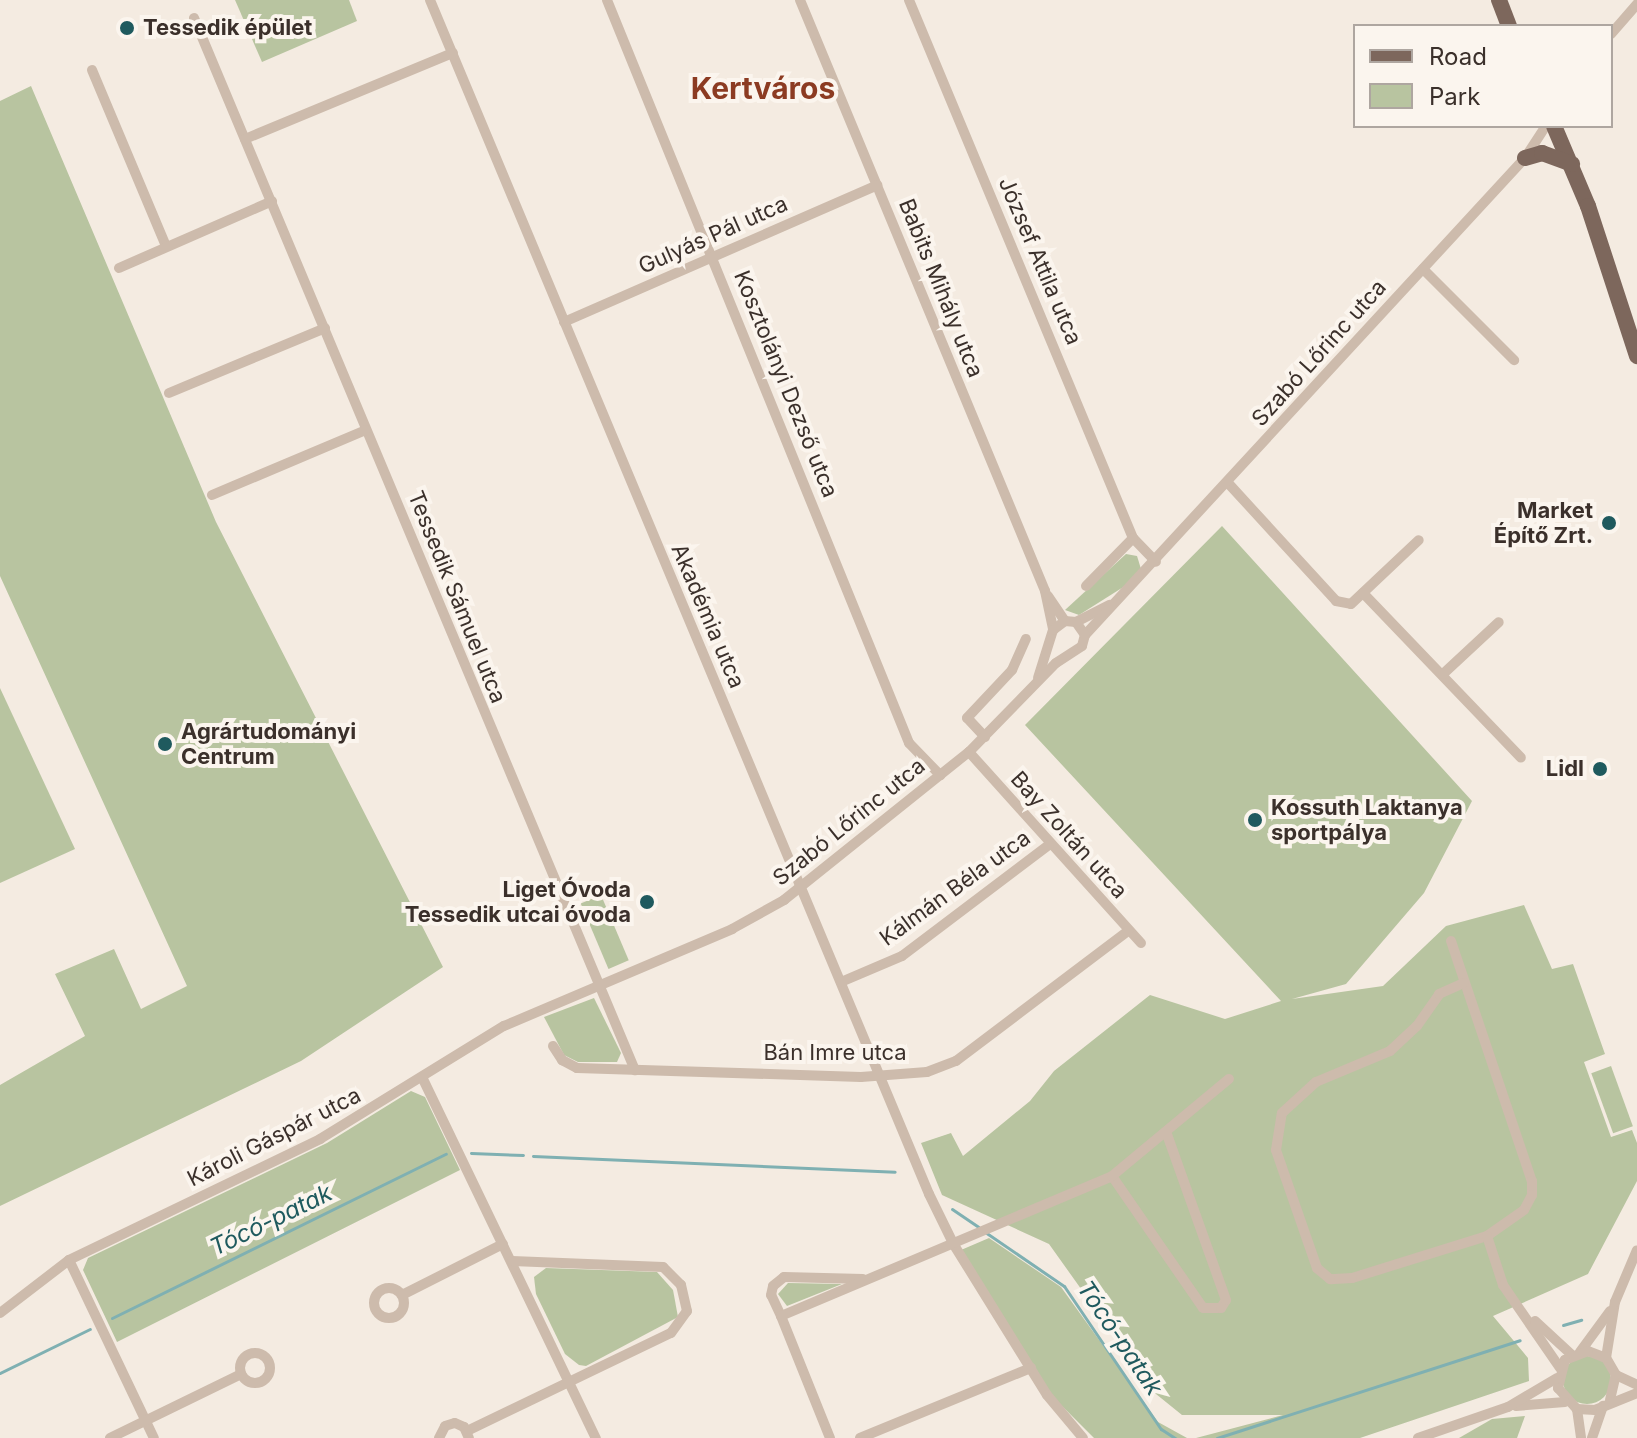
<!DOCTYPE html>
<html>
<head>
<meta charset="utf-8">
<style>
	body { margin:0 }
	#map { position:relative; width:1637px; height:1438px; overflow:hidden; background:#f4ebe1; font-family:Inter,sans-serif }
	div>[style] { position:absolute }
	.green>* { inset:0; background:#b8c4a0; transform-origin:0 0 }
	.round { border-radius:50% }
	.stream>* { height:3px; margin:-1.5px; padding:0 1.5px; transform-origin:1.5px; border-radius:1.5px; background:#7fb0b2 }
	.street>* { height:10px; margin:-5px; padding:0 5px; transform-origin:5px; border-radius:5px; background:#cdbbac }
	.street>.ring { margin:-5px; padding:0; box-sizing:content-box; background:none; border:10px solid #cdbbac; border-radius:50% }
	.primary>* { height:16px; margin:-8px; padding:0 8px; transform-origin:8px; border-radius:8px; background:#7d675c }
	.dots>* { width:22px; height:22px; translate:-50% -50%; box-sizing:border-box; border:4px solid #fbf5ee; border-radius:50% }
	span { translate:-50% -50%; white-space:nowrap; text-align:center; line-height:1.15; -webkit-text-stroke:8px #fbf5ee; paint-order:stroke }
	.poi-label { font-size:22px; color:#3b302b; font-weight:700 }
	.left { translate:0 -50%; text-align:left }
	.right { translate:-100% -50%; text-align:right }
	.street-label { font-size:22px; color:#3b302b }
	.water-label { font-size:24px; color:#1f5a5e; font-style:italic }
	.district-label { font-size:30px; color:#8c3b22; font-weight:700 }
	.legend { position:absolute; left:1353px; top:24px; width:260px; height:104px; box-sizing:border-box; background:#fbf5ee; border:2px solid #aea6a0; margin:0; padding:10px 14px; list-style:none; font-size:24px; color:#3b302b }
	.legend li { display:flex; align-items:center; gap:16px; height:40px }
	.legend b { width:40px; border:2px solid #aea6a0 }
</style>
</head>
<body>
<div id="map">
	<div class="green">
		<i style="clip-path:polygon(235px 0,349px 0,357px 21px,262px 62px)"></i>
		<i style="clip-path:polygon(31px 86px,216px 522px,443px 967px,301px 1061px,0 1206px,0 1085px,85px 1036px,55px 974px,114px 949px,141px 1009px,187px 986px,0 576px,0 101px)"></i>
		<i style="clip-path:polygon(1222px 526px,1472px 801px,1424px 893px,1346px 984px,1292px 999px,1383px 986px,1446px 926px,1524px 905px,1552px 969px,1573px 964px,1605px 1054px,1584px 1062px,1611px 1137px,1632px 1130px,1637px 1143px,1637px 1181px,1588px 1274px,1493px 1316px,1528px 1358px,1529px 1381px,1360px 1438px,1196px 1438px,1283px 1415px,1182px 1415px,1156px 1394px,1049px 1244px,942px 1195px,921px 1143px,951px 1133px,963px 1156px,1030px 1101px,1054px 1071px,1150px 995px,1225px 1019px,1281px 1001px,1025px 725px)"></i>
		<i style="clip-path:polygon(1126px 554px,1137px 556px,1141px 569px,1125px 586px,1079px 615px,1065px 610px)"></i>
		<i style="clip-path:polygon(0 688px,75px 849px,0 883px)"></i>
		<i style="left:601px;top:895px;width:71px;height:22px;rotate:67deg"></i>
		<i style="clip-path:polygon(594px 998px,621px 1053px,617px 1062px,578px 1062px,564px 1055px,544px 1017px)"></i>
		<i style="left:1611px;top:1066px;width:64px;height:21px;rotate:70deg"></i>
		<i style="clip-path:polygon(411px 1091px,425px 1097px,460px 1170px,117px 1342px,83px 1270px,88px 1258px,327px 1143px)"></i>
		<i style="clip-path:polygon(989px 1238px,1061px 1287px,1158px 1422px,1187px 1438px,1094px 1438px,1046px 1390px,961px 1250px)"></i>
		<i style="clip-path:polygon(546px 1268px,657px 1272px,673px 1290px,678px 1317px,586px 1366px,579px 1365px,565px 1354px,536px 1294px,534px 1277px)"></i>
		<i style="clip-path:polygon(788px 1283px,842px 1284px,787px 1306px,778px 1294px)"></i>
		<i class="round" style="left:1563px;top:1356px;width:48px;height:48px"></i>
		<i style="clip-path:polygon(1525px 1416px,1517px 1438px,1459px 1438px,1492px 1419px)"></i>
	</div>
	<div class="stream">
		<i style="left:471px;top:1153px;width:52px;rotate:2.2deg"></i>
		<i style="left:533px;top:1156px;width:362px;rotate:2.5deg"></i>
		<i style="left:952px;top:1209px;width:32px;rotate:34deg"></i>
		<i style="left:985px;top:1232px;width:96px;rotate:34.4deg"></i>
		<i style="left:1064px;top:1286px;width:173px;rotate:55.9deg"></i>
		<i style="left:1161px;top:1429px;width:17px;rotate:33deg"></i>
		<i style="left:112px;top:1318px;width:372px;rotate:-26.2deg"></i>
		<i style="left:1563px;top:1325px;width:19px;rotate:-16deg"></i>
		<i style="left:0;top:1373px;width:100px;rotate:-26.1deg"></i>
		<i style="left:1217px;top:1438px;width:318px;rotate:-17.9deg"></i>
	</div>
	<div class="street">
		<i style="left:430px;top:0;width:1294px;rotate:67.32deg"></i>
		<i style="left:929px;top:1194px;width:57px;rotate:63.9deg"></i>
		<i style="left:954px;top:1245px;width:176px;rotate:58.2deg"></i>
		<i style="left:1047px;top:1395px;width:56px;rotate:50.1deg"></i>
		<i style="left:607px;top:0;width:802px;rotate:67.88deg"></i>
		<i style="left:909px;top:743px;width:45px;rotate:45.9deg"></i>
		<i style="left:800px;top:0;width:640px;rotate:67.48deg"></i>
		<i style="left:1045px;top:591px;width:40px;rotate:78deg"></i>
		<i style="left:1053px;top:630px;width:50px;rotate:107.4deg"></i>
		<i style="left:909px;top:0;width:583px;rotate:67.4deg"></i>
		<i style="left:1133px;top:538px;width:33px;rotate:46deg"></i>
		<i style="left:194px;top:18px;width:1141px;rotate:67.26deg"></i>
		<i style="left:1611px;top:34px;width:40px;rotate:-49deg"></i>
		<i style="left:92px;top:70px;width:191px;rotate:67.2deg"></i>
		<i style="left:245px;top:139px;width:225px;rotate:-22.5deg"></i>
		<i style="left:119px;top:268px;width:167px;rotate:-23.6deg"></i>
		<i style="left:1423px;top:269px;width:129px;rotate:45deg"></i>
		<i style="left:564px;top:322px;width:342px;rotate:-23.6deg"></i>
		<i style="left:169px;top:393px;width:169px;rotate:-22.6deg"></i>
		<i style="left:1228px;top:483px;width:160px;rotate:47.5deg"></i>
		<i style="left:1336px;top:601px;width:15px;rotate:11deg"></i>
		<i style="left:1351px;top:604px;width:93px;rotate:-43.3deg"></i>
		<i style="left:212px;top:495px;width:167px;rotate:-22.9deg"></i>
		<i style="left:1086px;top:586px;width:67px;rotate:-45.6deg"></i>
		<i style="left:1363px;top:593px;width:228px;rotate:46.2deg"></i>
		<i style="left:1048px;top:596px;width:30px;rotate:56deg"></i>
		<i style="left:1076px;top:622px;width:38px;rotate:-27deg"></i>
		<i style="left:1085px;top:635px;width:649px;rotate:-47.31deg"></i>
		<i style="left:1525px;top:158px;width:38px;rotate:-57deg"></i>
		<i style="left:1443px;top:674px;width:76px;rotate:-42.9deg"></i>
		<i style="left:985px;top:737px;width:26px;rotate:-133deg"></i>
		<i style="left:967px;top:718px;width:66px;rotate:-46.8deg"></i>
		<i style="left:1012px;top:670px;width:34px;rotate:-66deg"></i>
		<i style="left:969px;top:752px;width:257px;rotate:48deg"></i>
		<i style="left:1451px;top:941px;width:253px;rotate:71.4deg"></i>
		<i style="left:1532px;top:1181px;width:14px;rotate:90deg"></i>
		<i style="left:1532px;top:1195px;width:17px;rotate:118deg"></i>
		<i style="left:1524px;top:1210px;width:45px;rotate:144.9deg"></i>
		<i style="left:1487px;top:1236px;width:141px;rotate:162.7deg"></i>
		<i style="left:1352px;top:1278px;width:22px;rotate:177deg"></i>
		<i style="left:1330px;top:1279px;width:17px;rotate:-140deg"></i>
		<i style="left:1317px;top:1268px;width:125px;rotate:-109.2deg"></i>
		<i style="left:1276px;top:1150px;width:37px;rotate:-81deg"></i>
		<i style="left:1282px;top:1113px;width:46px;rotate:-42.4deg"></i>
		<i style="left:1316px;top:1082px;width:80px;rotate:-22.7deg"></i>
		<i style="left:1390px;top:1051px;width:37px;rotate:-43deg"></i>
		<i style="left:1417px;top:1026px;width:39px;rotate:-55deg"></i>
		<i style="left:1439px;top:994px;width:27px;rotate:-24deg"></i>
		<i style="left:841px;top:982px;width:66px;rotate:-23.1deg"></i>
		<i style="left:902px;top:956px;width:184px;rotate:-37.1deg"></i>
		<i style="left:553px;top:1046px;width:17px;rotate:57deg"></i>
		<i style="left:562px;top:1060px;width:17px;rotate:28deg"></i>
		<i style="left:577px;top:1068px;width:284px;rotate:1.8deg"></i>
		<i style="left:861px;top:1077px;width:66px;rotate:-4.3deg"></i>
		<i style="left:927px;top:1072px;width:31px;rotate:-21deg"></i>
		<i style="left:956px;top:1061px;width:216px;rotate:-37.1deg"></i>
		<i style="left:422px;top:1077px;width:401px;rotate:64.3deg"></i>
		<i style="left:1112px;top:1176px;width:160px;rotate:55.4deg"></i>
		<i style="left:1203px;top:1308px;width:18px"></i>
		<i style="left:1221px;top:1308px;width:9px;rotate:-58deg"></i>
		<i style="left:1226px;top:1300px;width:176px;rotate:-109.6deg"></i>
		<i style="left:1487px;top:1236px;width:52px;rotate:71.9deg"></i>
		<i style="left:1503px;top:1285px;width:101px;rotate:55.5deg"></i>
		<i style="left:69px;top:1260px;width:197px;rotate:64.5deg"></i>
		<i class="ring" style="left:374px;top:1288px;width:20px;height:20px"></i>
		<i style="left:402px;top:1295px;width:113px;rotate:-26.8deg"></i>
		<i style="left:0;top:1313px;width:87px;rotate:-37.5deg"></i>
		<i style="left:69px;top:1260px;width:279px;rotate:-25.7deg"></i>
		<i style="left:320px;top:1139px;width:216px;rotate:-31.6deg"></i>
		<i style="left:504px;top:1026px;width:248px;rotate:-23deg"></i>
		<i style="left:732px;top:929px;width:60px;rotate:-29.1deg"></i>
		<i style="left:784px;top:900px;width:237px;rotate:-38.7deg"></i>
		<i style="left:969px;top:752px;width:124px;rotate:-45.7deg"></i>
		<i style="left:1056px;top:663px;width:31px;rotate:-33deg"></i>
		<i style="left:1082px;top:646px;width:11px;rotate:-75deg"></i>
		<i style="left:1085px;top:635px;width:16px;rotate:-125deg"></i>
		<i style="left:1076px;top:622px;width:11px;rotate:-175deg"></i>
		<i style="left:1065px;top:621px;width:15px;rotate:143deg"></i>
		<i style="left:781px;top:1316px;width:23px;rotate:-115deg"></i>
		<i style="left:771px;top:1295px;width:9px;rotate:-77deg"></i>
		<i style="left:773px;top:1286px;width:14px;rotate:-39deg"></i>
		<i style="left:784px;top:1277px;width:79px;rotate:1.5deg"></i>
		<i style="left:1535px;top:1321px;width:50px;rotate:42.6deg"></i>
		<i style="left:1580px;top:1352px;width:51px;rotate:-53.8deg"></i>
		<i class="ring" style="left:240px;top:1353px;width:20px;height:20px"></i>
		<i style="left:1606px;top:1358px;width:57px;rotate:-80.9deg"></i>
		<i style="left:1615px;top:1302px;width:56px;rotate:-67.1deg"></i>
		<i style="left:1616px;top:1375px;width:23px;rotate:25deg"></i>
		<i style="left:1610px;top:1400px;width:26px;rotate:-77deg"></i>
		<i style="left:1616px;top:1375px;width:20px;rotate:-120deg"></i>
		<i style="left:1606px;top:1358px;width:19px;rotate:-159deg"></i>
		<i style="left:1588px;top:1351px;width:25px;rotate:159deg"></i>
		<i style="left:1565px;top:1360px;width:29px;rotate:104deg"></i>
		<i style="left:1558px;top:1388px;width:28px;rotate:48deg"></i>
		<i style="left:1577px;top:1409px;width:18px;rotate:3deg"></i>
		<i style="left:1595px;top:1410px;width:45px;rotate:-22deg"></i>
		<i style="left:1516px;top:1406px;width:49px;rotate:-4.7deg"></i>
		<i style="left:1577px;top:1409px;width:29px;rotate:82deg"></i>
		<i style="left:467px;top:1431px;width:226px;rotate:-25.7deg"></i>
		<i style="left:671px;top:1333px;width:27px;rotate:-54deg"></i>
		<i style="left:687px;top:1311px;width:27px;rotate:-103deg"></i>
		<i style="left:681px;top:1285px;width:25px;rotate:-135deg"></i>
		<i style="left:663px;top:1267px;width:151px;rotate:-177.7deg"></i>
		<i style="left:110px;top:1438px;width:146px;rotate:-26deg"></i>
		<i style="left:439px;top:1438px;width:13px;rotate:-63deg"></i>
		<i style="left:445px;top:1426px;width:10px;rotate:-17deg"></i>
		<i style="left:455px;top:1423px;width:10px;rotate:24deg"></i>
		<i style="left:464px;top:1427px;width:12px;rotate:66deg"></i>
		<i style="left:830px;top:1438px;width:131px;rotate:-111.9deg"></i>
		<i style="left:781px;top:1316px;width:359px;rotate:-22.9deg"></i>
		<i style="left:1112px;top:1176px;width:152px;rotate:-39.7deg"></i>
		<i style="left:860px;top:1438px;width:185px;rotate:-22.3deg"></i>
		<i style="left:1418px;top:1438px;width:95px;rotate:-19deg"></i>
		<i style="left:1508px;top:1407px;width:57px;rotate:-30.6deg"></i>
		<i style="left:1592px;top:1438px;width:34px;rotate:-71deg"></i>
	</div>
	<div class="primary">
		<i style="left:1499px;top:0;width:28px;rotate:69deg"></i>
		<i style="left:1554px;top:126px;width:87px;rotate:67deg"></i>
		<i style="left:1588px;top:206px;width:158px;rotate:71.9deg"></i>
		<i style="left:1525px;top:158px;width:18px;rotate:-16deg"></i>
		<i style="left:1542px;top:153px;width:32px;rotate:20deg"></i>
	</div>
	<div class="dots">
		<i style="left:127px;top:28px;background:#1f5a5e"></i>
		<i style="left:1609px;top:523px;background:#1f5a5e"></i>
		<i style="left:165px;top:744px;background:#1f5a5e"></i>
		<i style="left:1600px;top:769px;background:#1f5a5e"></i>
		<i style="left:1255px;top:820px;background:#1f5a5e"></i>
		<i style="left:647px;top:902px;background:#1f5a5e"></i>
	</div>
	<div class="poi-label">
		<span class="left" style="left:143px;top:28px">Tessedik épület</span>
		<span class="right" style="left:1593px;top:523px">Market<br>Építő Zrt.</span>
		<span class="left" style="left:181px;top:744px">Agrártudományi<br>Centrum</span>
		<span class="right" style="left:1584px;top:769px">Lidl</span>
		<span class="left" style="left:1271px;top:820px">Kossuth Laktanya<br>sportpálya</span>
		<span class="right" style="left:631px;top:902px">Liget Óvoda<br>Tessedik utcai óvoda</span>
	</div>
	<div class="street-label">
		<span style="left:713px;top:235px;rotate:-24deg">Gulyás Pál utca</span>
		<span style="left:1040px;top:261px;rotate:67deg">József Attila utca</span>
		<span style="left:941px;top:288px;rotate:68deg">Babits Mihály utca</span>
		<span style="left:1319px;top:353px;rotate:-48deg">Szabó Lőrinc utca</span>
		<span style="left:786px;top:384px;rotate:68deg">Kosztolányi Dezső utca</span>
		<span style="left:457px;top:597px;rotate:68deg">Tessedik Sámuel utca</span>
		<span style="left:708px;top:616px;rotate:67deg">Akadémia utca</span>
		<span style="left:849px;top:822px;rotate:-39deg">Szabó Lőrinc utca</span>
		<span style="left:1069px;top:835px;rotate:48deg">Bay Zoltán utca</span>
		<span style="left:955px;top:888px;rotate:-36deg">Kálmán Béla utca</span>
		<span style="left:835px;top:1053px">Bán Imre utca</span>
		<span style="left:274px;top:1137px;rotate:-27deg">Károli Gáspár utca</span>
	</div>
	<div class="water-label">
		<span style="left:271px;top:1220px;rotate:-26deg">Tócó-patak</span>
		<span style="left:1120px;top:1338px;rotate:56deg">Tócó-patak</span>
	</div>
	<div class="district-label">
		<span style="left:763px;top:88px">Kertváros</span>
	</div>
	<ul class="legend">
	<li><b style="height:10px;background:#7d675c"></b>Road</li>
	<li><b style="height:22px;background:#b8c4a0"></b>Park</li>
	</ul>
</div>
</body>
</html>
